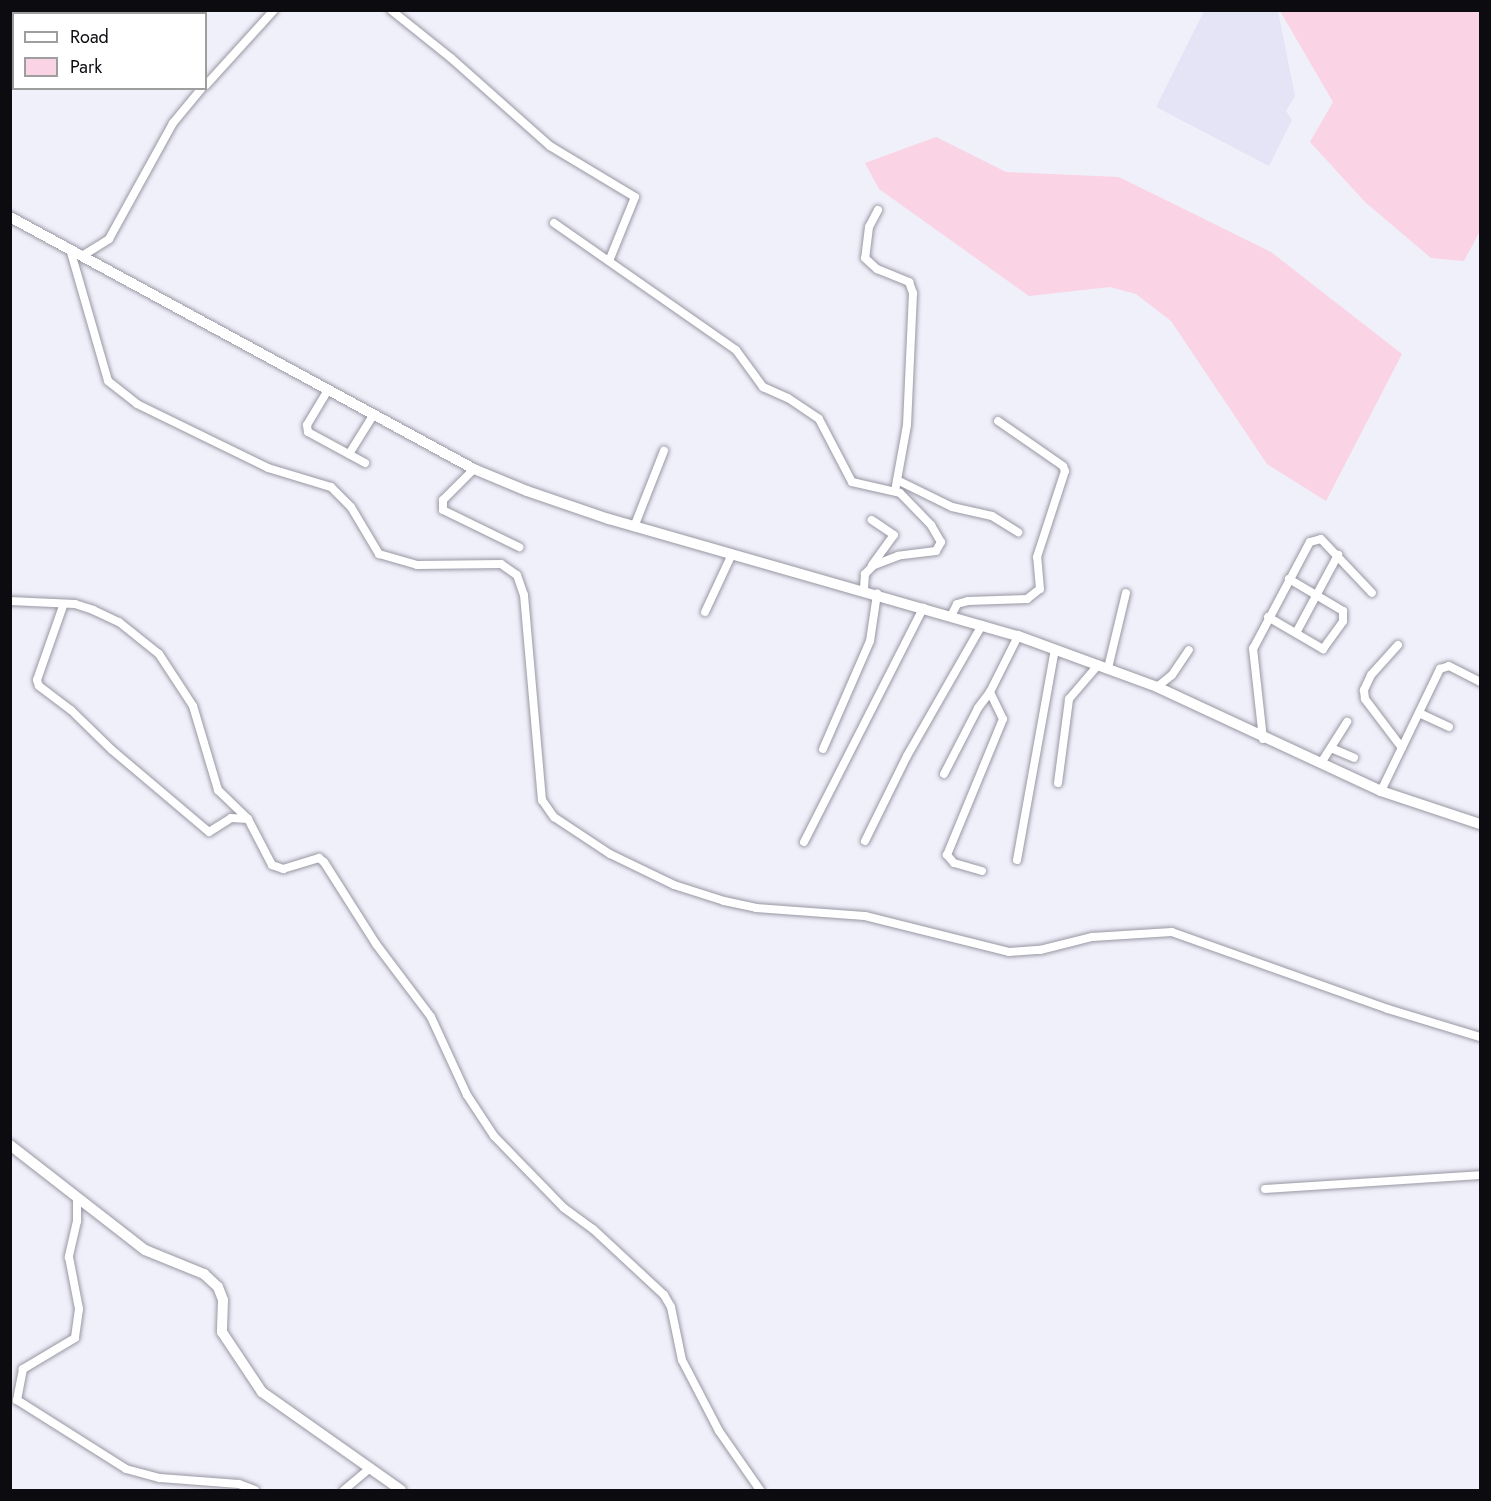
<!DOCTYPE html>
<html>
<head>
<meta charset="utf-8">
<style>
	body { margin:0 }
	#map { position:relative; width:1491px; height:1501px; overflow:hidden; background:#f0f0fb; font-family:Jost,sans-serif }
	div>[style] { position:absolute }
	.built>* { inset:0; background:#e5e4f7 }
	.green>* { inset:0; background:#fad3e4 }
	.roads { filter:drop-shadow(0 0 2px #9897a2) drop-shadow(0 0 2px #9897a2) }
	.street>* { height:8px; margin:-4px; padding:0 4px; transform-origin:4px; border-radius:4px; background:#fff }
	.secondary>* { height:10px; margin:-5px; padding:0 5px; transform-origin:5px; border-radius:5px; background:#fff }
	span { translate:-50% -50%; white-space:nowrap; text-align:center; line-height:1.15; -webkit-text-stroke:4.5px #fff; paint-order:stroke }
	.frame { position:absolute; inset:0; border:12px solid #0c0c10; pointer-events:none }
	.legend { position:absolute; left:12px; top:12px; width:195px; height:78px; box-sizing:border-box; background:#fff; border:2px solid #9e9e9f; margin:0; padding:8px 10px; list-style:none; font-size:18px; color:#0c0c10 }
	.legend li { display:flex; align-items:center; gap:12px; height:30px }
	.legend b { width:30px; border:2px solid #9e9e9f }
</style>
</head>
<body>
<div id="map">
	<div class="built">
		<i style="clip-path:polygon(1204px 11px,1278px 11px,1295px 96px,1286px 111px,1292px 120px,1269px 166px,1156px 107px)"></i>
	</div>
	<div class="green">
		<i style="clip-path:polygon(1280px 11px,1480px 11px,1480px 231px,1464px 261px,1431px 258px,1365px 202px,1310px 142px,1333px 102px)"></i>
		<i style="clip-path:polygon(936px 137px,1006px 172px,1119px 177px,1271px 252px,1402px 354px,1326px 501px,1267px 464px,1171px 321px,1136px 294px,1110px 287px,1029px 296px,879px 189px,865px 163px)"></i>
	</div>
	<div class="roads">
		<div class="street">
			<i style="left:391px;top:10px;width:77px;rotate:38.7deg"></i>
			<i style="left:451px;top:58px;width:132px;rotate:41.6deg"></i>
			<i style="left:550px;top:146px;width:99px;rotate:31deg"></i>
			<i style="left:635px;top:197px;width:69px;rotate:112.1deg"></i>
			<i style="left:206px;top:85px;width:101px;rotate:-47.8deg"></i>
			<i style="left:878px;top:210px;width:19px;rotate:118deg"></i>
			<i style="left:869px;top:227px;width:31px;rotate:97deg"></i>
			<i style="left:865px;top:258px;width:16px;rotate:43deg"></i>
			<i style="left:877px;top:269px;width:35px;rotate:22deg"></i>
			<i style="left:909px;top:282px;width:12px;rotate:70deg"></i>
			<i style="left:913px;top:293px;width:132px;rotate:92.6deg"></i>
			<i style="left:907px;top:425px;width:67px;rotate:100.3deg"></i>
			<i style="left:554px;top:223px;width:222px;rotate:34.9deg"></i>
			<i style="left:736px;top:350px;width:46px;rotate:53.9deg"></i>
			<i style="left:763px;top:387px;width:27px;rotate:24deg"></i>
			<i style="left:788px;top:398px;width:37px;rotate:34deg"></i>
			<i style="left:819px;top:419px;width:71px;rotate:62.4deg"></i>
			<i style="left:852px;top:482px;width:49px;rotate:12.9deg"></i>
			<i style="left:900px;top:493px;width:45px;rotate:45.9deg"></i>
			<i style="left:931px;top:525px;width:20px;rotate:60deg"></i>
			<i style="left:941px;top:542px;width:10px;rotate:119deg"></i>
			<i style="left:936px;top:551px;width:38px;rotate:173deg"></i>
			<i style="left:898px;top:556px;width:26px;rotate:159deg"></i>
			<i style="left:874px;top:565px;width:13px;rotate:135deg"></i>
			<i style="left:865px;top:574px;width:16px;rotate:94deg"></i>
			<i style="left:70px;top:249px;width:137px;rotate:73.9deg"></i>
			<i style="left:108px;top:381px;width:37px;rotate:38deg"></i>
			<i style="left:137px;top:404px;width:146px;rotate:26deg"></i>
			<i style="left:268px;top:468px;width:66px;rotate:16.8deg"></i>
			<i style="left:331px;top:487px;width:28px;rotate:45deg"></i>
			<i style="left:351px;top:507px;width:55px;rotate:59.2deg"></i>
			<i style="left:379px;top:554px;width:40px;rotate:16deg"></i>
			<i style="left:417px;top:565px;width:84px;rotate:-0.7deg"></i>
			<i style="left:501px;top:564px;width:19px;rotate:35deg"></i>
			<i style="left:517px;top:575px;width:21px;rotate:71deg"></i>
			<i style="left:524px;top:595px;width:206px;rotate:85deg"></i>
			<i style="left:542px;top:800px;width:21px;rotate:55deg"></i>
			<i style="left:554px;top:817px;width:67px;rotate:33.5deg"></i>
			<i style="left:610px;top:854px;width:71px;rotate:25.8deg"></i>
			<i style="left:674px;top:885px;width:52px;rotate:17.7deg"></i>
			<i style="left:724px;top:901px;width:33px;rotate:12deg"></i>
			<i style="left:756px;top:908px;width:109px;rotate:4.2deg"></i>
			<i style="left:865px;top:916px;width:148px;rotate:14deg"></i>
			<i style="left:1009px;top:952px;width:31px;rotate:-4deg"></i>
			<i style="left:1040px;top:950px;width:54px;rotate:-14deg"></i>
			<i style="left:1092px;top:937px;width:80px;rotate:-3.6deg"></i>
			<i style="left:1172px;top:932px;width:229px;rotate:19.6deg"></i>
			<i style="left:1388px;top:1009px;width:96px;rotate:16.9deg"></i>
			<i style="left:82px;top:256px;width:32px;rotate:-32deg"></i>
			<i style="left:109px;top:239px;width:132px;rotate:-61.1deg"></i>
			<i style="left:173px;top:123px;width:45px;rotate:-50.4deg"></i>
			<i style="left:328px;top:390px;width:41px;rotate:121deg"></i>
			<i style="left:307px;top:425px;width:7px;rotate:82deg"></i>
			<i style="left:308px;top:432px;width:65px;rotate:28.5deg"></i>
			<i style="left:349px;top:454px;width:47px;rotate:-58deg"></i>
			<i style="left:474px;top:469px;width:44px;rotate:135deg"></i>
			<i style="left:443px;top:500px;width:10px;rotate:90deg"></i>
			<i style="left:443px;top:510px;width:85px;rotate:26deg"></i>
			<i style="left:897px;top:480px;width:61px;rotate:26.1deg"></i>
			<i style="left:952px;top:507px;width:41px;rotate:12.7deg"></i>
			<i style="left:992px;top:516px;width:31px;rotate:32deg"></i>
			<i style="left:634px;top:527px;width:82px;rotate:-68.5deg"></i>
			<i style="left:872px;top:565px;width:37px;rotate:-54deg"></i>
			<i style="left:894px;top:535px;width:27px;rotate:-146deg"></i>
			<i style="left:10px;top:601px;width:65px;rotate:2.6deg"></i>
			<i style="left:75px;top:604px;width:19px;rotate:18deg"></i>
			<i style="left:93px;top:610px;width:29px;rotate:25deg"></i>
			<i style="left:119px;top:622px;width:51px;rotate:38.7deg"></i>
			<i style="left:159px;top:654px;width:62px;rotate:56.8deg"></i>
			<i style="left:193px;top:706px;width:88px;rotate:73.4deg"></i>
			<i style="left:218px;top:790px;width:42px;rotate:44deg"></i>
			<i style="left:248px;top:819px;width:52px;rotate:62.4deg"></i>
			<i style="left:272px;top:865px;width:12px;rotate:20deg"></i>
			<i style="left:283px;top:869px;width:38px;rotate:-17deg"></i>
			<i style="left:319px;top:858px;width:6px;rotate:39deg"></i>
			<i style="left:324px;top:862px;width:97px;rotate:57.6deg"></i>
			<i style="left:376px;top:944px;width:91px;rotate:53deg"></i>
			<i style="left:431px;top:1017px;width:86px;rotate:65.2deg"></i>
			<i style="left:467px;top:1095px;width:49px;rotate:56.6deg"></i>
			<i style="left:494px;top:1136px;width:100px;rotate:45.8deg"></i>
			<i style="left:564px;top:1208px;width:36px;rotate:36deg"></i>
			<i style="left:593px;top:1229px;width:97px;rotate:42.9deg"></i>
			<i style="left:664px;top:1295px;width:14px;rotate:60deg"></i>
			<i style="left:671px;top:1307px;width:54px;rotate:78.3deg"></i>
			<i style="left:682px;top:1360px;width:80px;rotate:62.5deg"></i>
			<i style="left:719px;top:1431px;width:72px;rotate:55.2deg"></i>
			<i style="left:63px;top:606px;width:78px;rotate:109.4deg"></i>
			<i style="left:37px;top:680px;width:6px;rotate:72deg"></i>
			<i style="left:39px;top:686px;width:40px;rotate:37deg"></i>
			<i style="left:71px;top:710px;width:57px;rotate:44.3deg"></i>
			<i style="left:112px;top:750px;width:127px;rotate:40.2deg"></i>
			<i style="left:209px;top:832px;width:26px;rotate:-32deg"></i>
			<i style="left:231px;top:818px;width:17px;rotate:3deg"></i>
			<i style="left:705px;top:612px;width:64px;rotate:-65deg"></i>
			<i style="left:951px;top:616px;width:13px;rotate:-63deg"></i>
			<i style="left:957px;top:604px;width:11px;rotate:-15deg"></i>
			<i style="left:968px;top:601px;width:59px;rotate:-1.9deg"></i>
			<i style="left:1027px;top:599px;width:16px;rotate:-38deg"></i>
			<i style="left:1040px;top:589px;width:32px;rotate:-95deg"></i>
			<i style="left:1037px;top:557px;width:90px;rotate:-72deg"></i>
			<i style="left:1065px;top:471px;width:5px;rotate:-112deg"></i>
			<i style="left:1063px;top:466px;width:79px;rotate:-145.3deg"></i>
			<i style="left:1268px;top:617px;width:64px;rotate:30.2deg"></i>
			<i style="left:1323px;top:649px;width:34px;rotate:-54deg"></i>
			<i style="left:1343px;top:621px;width:10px;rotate:-90deg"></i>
			<i style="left:1343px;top:611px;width:63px;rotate:-149.3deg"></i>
			<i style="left:1296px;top:633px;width:89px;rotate:-61.7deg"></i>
			<i style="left:1398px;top:645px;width:40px;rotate:132deg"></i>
			<i style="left:1371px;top:675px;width:17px;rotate:115deg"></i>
			<i style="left:1364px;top:690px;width:9px;rotate:84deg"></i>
			<i style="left:1365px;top:699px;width:61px;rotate:52.9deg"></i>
			<i style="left:1108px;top:668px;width:77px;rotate:-76.5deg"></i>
			<i style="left:1157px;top:687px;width:19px;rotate:-39deg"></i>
			<i style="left:1172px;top:675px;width:30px;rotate:-56deg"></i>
			<i style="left:1419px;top:713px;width:33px;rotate:25deg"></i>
			<i style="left:1263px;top:739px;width:91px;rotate:-96.3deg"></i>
			<i style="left:1253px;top:649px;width:121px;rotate:-62deg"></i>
			<i style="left:1310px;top:542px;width:11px;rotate:-15deg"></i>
			<i style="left:1321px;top:539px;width:74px;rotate:46.6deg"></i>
			<i style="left:1331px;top:748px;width:25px;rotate:23deg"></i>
			<i style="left:823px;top:749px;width:118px;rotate:-66.5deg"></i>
			<i style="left:870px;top:641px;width:48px;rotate:-81.5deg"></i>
			<i style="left:1321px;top:763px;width:49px;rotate:-57.6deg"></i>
			<i style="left:944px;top:774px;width:74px;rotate:-62.7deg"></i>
			<i style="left:978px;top:708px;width:20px;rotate:-53deg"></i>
			<i style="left:1058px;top:783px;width:85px;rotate:-82.5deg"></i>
			<i style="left:1069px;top:699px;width:45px;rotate:-49.5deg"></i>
			<i style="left:1381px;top:791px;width:136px;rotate:-64.2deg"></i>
			<i style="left:1440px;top:669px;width:9px;rotate:-18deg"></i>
			<i style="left:1449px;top:666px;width:35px;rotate:27deg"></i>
			<i style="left:865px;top:841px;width:95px;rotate:-63.7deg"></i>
			<i style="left:907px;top:756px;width:151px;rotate:-60.2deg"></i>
			<i style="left:804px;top:842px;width:263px;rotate:-63deg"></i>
			<i style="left:1017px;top:860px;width:214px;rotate:-79.8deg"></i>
			<i style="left:982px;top:871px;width:29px;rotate:-164deg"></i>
			<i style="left:954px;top:863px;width:11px;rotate:-131deg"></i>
			<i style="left:947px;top:855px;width:147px;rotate:-67.6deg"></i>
			<i style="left:1003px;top:719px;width:30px;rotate:-116deg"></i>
			<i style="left:990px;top:692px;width:63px;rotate:-63.4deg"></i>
			<i style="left:1265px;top:1189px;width:215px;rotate:-3.7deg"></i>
			<i style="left:77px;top:1200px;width:21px;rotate:90deg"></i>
			<i style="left:77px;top:1221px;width:37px;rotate:103deg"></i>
			<i style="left:69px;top:1257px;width:53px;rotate:79.1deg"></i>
			<i style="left:79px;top:1309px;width:29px;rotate:98deg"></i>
			<i style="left:75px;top:1338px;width:61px;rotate:149.2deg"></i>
			<i style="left:23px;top:1369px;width:32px;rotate:101deg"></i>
			<i style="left:17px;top:1400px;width:129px;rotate:32.3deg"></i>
			<i style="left:126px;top:1469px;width:35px;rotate:15deg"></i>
			<i style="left:160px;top:1478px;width:79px;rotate:4.3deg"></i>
			<i style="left:239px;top:1484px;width:17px;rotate:21deg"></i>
			<i style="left:344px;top:1490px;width:33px;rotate:-40deg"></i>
		</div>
		<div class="secondary">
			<i style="left:10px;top:217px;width:528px;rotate:28.51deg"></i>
			<i style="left:474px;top:469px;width:57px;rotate:22.5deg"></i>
			<i style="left:527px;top:491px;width:87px;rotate:18.9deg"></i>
			<i style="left:609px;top:519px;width:425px;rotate:16deg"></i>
			<i style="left:1018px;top:636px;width:148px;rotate:20.1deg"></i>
			<i style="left:1157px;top:687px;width:247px;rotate:24.9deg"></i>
			<i style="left:1381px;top:791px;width:104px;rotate:18.4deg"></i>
			<i style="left:10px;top:1145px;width:171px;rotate:37.9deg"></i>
			<i style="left:145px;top:1250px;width:64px;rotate:22.1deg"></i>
			<i style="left:204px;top:1274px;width:19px;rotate:43deg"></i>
			<i style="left:218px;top:1287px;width:14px;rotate:69deg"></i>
			<i style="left:223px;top:1300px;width:32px;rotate:92deg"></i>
			<i style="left:222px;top:1332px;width:72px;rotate:56.3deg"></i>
			<i style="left:262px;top:1392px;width:170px;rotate:35.2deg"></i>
		</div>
	</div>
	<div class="frame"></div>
	<ul class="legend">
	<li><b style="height:8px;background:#fff"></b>Road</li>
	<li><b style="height:16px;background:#fad3e4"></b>Park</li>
	</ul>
</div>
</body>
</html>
